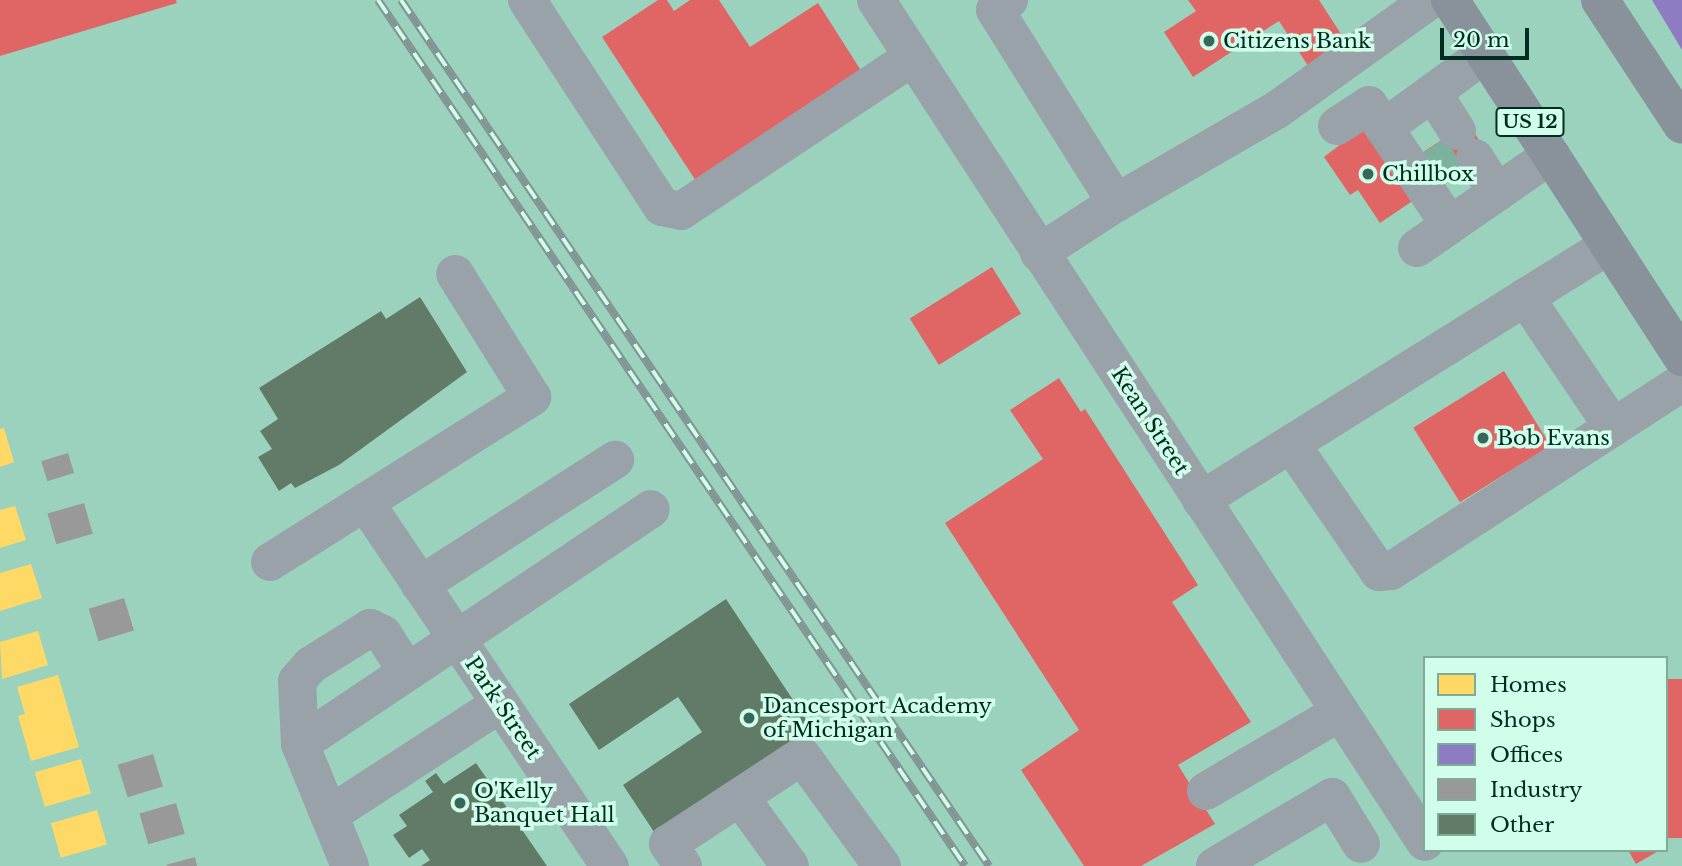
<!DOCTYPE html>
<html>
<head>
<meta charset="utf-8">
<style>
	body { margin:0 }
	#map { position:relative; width:1682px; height:866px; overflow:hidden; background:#9bd2bd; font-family:"Libre Baskerville",serif }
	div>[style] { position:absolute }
	.homes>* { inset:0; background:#ffd966; transform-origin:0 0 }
	.shops>* { inset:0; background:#e06666; transform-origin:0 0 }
	.offices>* { inset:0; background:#8e7cc3 }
	.industry>* { inset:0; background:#999; transform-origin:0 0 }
	.building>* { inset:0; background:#627b69 }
	.minor-tunnel>* { height:38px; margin-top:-19px; transform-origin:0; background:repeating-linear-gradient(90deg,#7cb19e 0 38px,transparent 0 57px) }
	.minor>* { height:38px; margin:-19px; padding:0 19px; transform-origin:19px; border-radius:19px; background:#99a2a8 }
	.major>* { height:38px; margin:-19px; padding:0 19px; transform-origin:19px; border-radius:19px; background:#89919a }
	.rail>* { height:8px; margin-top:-4px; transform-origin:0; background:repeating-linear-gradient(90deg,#d0feea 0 16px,#829493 0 32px); box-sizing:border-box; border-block:2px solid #829493 }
	.dots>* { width:19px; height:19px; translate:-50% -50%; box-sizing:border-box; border:4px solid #d0feea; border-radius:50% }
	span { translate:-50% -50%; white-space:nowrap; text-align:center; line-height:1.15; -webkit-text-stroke:7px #d0feea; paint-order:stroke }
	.shield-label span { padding:2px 5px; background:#d0feea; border:2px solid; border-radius:5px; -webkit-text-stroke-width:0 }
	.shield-label { font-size:19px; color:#002d20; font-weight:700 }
	.poi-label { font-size:21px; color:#002d20 }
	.left { translate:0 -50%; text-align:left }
	.street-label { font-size:21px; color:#002d20 }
	.legend { position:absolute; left:1423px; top:656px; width:245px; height:196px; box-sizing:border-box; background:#d0feea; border:2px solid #7daa99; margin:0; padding:9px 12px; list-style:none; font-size:21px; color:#002d20 }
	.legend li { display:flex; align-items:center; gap:14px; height:35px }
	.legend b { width:35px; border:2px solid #7daa99 }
	.scale { position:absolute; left:1440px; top:28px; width:89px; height:32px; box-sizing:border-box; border:4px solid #002d20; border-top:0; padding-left:9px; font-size:21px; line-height:24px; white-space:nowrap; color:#002d20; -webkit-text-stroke:5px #d0feea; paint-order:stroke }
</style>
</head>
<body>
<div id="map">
	<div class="homes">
		<i style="clip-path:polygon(4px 428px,14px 462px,0 467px,0 429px)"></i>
		<i style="clip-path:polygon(15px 506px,26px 540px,0 548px,0 510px)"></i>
		<i style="clip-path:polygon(31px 564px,42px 598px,0 611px,0 573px)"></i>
		<i style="clip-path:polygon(38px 631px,48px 665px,2px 679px,0 642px)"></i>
		<i style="clip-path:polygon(58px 675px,79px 747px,31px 761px,18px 716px,25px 714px,17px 687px)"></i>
		<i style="left:81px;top:759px;width:36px;height:48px;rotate:74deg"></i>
		<i style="left:97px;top:810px;width:36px;height:48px;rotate:74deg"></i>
	</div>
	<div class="shops">
		<i style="clip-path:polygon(0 0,176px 0,177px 3px,0 56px)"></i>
		<i style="clip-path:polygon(658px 0,667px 0,674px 11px,690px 0,719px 0,750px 47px,818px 3px,862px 72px,696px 181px,602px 37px)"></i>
		<i style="clip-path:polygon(1188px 0,1319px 0,1352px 51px,1314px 75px,1279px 21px,1193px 77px,1164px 32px,1196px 11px)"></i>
		<i style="left:1468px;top:123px;width:33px;height:61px;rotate:57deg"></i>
		<i style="clip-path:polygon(1367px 124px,1417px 198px,1380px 223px,1358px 190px,1350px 195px,1324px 157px)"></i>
		<i style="left:992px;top:267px;width:55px;height:97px;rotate:58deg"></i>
		<i style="left:1504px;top:371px;width:88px;height:107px;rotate:58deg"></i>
		<i style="clip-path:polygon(1059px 378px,1081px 412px,1085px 409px,1198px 585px,1172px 602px,1251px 722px,1178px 765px,1215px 824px,1141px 866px,1084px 866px,1021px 770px,1079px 730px,945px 523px,1043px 459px,1010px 410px)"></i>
		<i style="left:1682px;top:679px;width:159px;height:18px;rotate:90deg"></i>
		<i style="clip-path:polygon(1628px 850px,1660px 850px,1636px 864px)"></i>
	</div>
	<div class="offices">
		<i style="clip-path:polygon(1652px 0,1682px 0,1682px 50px)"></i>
	</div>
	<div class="industry">
		<i style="left:68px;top:453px;width:21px;height:28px;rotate:73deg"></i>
		<i style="left:84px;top:503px;width:32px;height:38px;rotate:74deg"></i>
		<i style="left:124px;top:598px;width:34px;height:37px;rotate:73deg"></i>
		<i style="left:153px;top:754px;width:34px;height:37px;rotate:73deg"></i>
		<i style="left:176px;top:803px;width:32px;height:38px;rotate:74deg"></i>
		<i style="clip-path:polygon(195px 857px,197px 866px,167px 866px,166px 865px)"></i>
	</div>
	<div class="building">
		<i style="clip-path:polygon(420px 297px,467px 372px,339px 465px,295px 488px,291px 483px,279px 491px,258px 457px,272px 449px,260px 431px,278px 419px,259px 388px,381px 311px,386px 319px)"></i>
		<i style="clip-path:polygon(726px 599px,815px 733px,658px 838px,623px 785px,702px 732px,678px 697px,599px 750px,569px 704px)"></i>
		<i style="clip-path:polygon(476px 763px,547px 866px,421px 866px,430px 860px,422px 849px,409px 858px,393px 835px,407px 826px,399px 815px,433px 792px,425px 781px,436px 773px,444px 784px)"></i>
	</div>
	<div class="minor-tunnel">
		<i style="left:1429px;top:149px;width:34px;rotate:56deg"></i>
	</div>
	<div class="minor">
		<i style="left:527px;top:0;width:247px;rotate:56.9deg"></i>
		<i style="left:662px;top:207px;width:19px;rotate:12deg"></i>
		<i style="left:681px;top:211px;width:278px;rotate:-33.6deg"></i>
		<i style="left:876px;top:0;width:1005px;rotate:56.89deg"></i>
		<i style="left:1009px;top:0;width:17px;rotate:144deg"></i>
		<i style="left:995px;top:10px;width:228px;rotate:57.9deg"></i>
		<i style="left:1116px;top:203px;width:187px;rotate:-30.1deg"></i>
		<i style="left:1278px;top:109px;width:187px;rotate:-35.6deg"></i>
		<i style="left:1485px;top:54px;width:125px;rotate:143.8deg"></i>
		<i style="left:1384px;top:128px;width:117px;rotate:55.8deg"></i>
		<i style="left:1450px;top:225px;width:123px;rotate:-34.7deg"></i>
		<i style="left:1433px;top:93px;width:45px;rotate:57.7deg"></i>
		<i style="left:1337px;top:126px;width:38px;rotate:-33deg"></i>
		<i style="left:1369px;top:105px;width:27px;rotate:57deg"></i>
		<i style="left:1475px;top:158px;width:41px;rotate:57.8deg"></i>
		<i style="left:1417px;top:248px;width:40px;rotate:-34.9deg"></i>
		<i style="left:1039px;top:253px;width:92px;rotate:-33deg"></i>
		<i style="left:1525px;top:297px;width:157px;rotate:55.9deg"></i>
		<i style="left:1291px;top:444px;width:155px;rotate:55.5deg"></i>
		<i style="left:1379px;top:572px;width:12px;rotate:-5deg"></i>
		<i style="left:1391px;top:571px;width:346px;rotate:-32.9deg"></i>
		<i style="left:1201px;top:500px;width:481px;rotate:-32deg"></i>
		<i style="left:365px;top:502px;width:439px;rotate:56.1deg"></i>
		<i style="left:270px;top:562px;width:310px;rotate:-32.2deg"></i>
		<i style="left:532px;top:397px;width:145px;rotate:-122deg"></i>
		<i style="left:420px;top:585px;width:232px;rotate:-32.7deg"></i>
		<i style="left:300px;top:744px;width:422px;rotate:-33.8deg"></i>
		<i style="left:1206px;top:791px;width:156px;rotate:-30.5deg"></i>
		<i style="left:740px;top:797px;width:85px;rotate:54.1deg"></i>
		<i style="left:329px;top:815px;width:204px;rotate:-33deg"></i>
		<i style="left:350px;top:866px;width:132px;rotate:-112.3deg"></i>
		<i style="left:300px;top:744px;width:63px;rotate:-92.7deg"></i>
		<i style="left:297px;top:681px;width:21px;rotate:-49deg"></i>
		<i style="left:311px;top:665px;width:70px;rotate:-32.1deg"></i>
		<i style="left:370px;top:628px;width:14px;rotate:25deg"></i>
		<i style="left:383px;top:634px;width:45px;rotate:57.7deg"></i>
		<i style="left:683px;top:866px;width:27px;rotate:-124deg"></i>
		<i style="left:668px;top:844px;width:160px;rotate:-33.3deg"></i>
		<i style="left:802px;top:756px;width:136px;rotate:54deg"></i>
		<i style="left:1215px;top:866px;width:136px;rotate:-30.5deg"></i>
		<i style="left:1332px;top:797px;width:55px;rotate:58.3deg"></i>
	</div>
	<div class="major">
		<i style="left:1450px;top:0;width:426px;rotate:57deg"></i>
		<i style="left:1600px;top:0;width:149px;rotate:56.7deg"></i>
	</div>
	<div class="rail">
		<i style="left:378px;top:0;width:1046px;rotate:55.87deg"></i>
		<i style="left:401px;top:0;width:1047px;rotate:55.82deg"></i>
	</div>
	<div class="dots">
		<i style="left:1209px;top:41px;background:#366757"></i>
		<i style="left:1368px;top:174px;background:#366757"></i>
		<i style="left:1483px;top:438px;background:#366757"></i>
		<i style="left:749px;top:718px;background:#366757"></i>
		<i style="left:460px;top:803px;background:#366757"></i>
	</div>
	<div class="shield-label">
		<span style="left:1530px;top:122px">US 12</span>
	</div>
	<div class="poi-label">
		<span class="left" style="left:1223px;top:41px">Citizens Bank</span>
		<span class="left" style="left:1382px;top:174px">Chillbox</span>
		<span class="left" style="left:1497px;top:438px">Bob Evans</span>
		<span class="left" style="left:763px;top:718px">Dancesport Academy<br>of Michigan</span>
		<span class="left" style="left:474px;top:803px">O'Kelly<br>Banquet Hall</span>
	</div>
	<div class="street-label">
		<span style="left:1150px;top:421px;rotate:57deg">Kean Street</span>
		<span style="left:503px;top:708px;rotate:56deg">Park Street</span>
	</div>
	<ul class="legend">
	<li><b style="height:19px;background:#ffd966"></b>Homes</li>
	<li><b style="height:19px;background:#e06666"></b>Shops</li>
	<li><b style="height:19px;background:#8e7cc3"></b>Offices</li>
	<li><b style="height:19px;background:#999"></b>Industry</li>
	<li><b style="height:19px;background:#627b69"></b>Other</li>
	</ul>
	<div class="scale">20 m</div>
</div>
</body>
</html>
